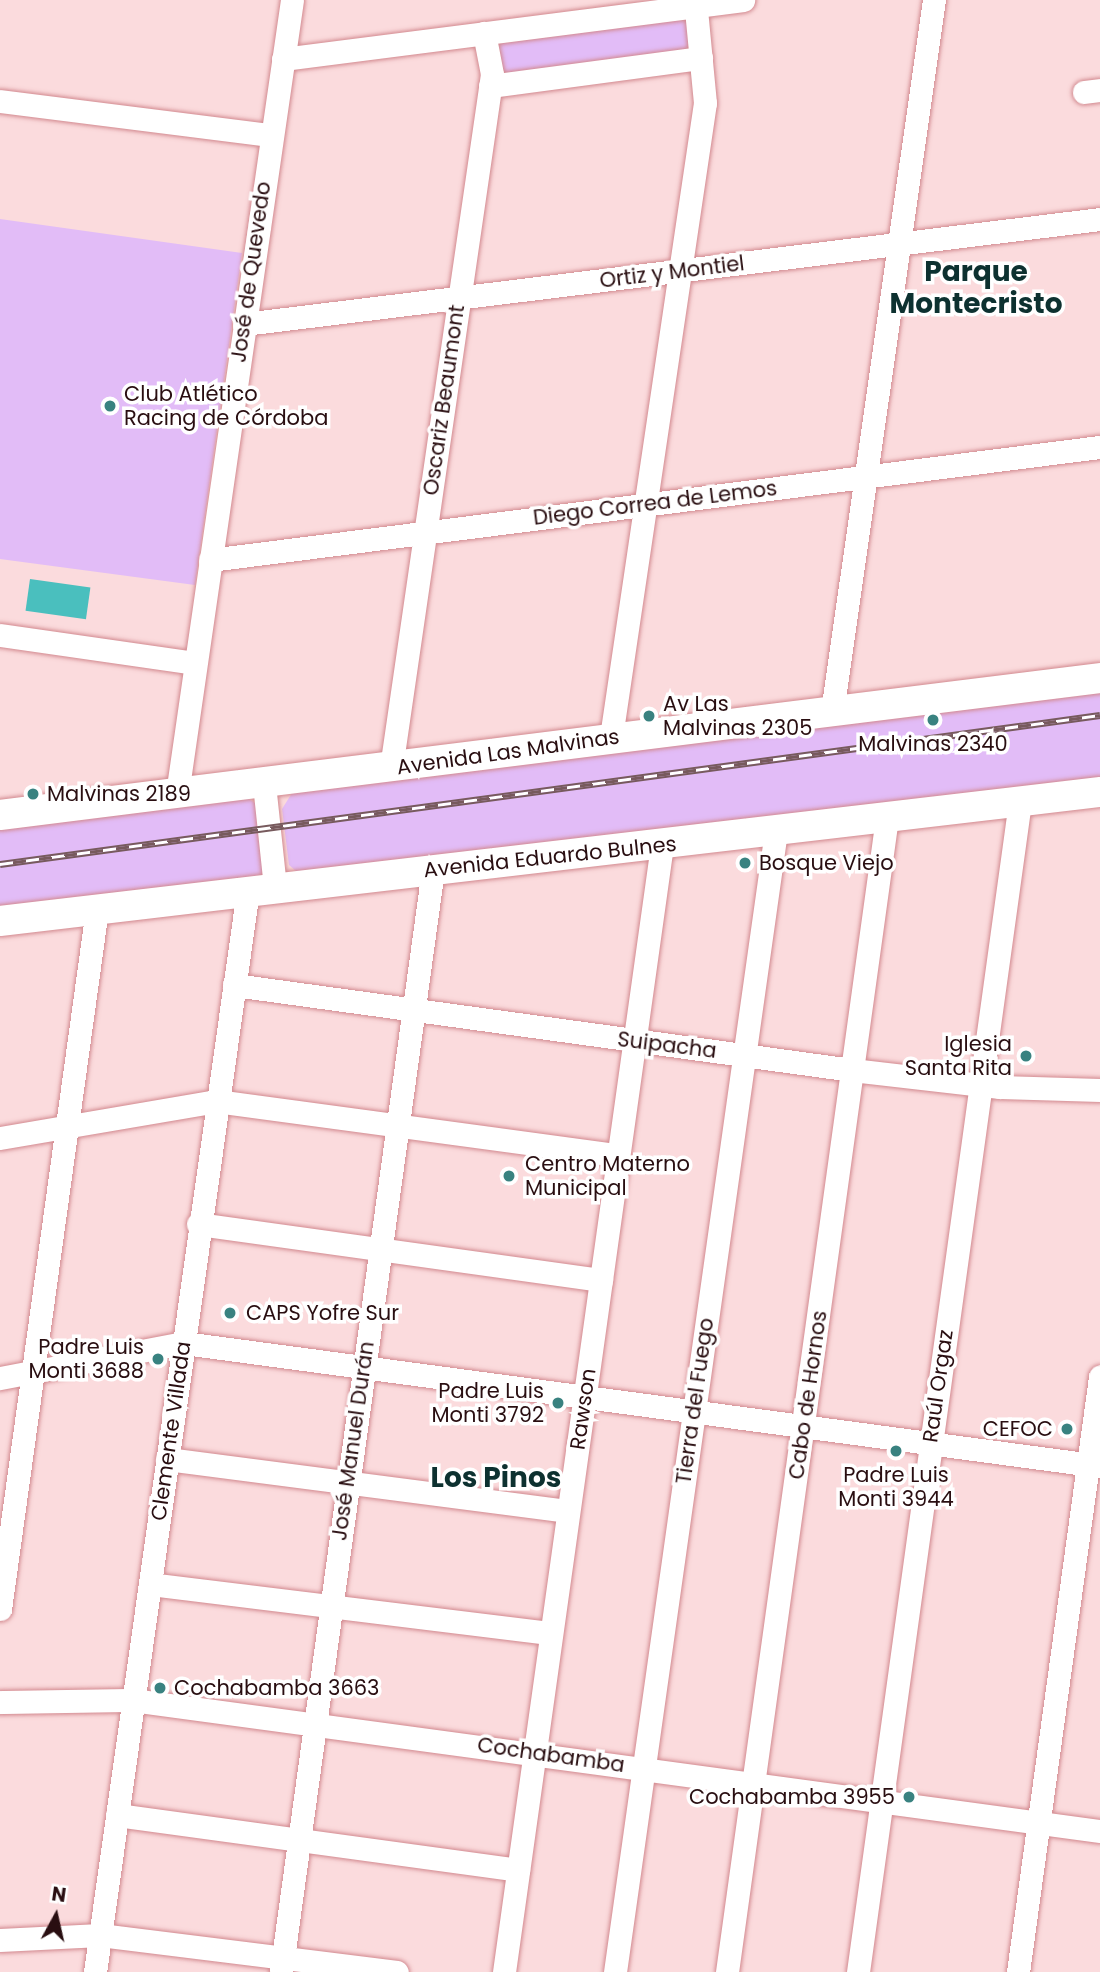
<!DOCTYPE html>
<html>
<head>
<meta charset="utf-8">
<style>
	body { margin:0 }
	#map { position:relative; width:1100px; height:1972px; overflow:hidden; background:#fbdbdd; font-family:Poppins,sans-serif }
	div>[style] { position:absolute }
	.green>* { inset:0; background:#e2bcf7; transform-origin:0 0 }
	.water>* { inset:0; background:#4abfbe; transform-origin:0 0 }
	.roads { filter:drop-shadow(0 0 2px #d2898f) drop-shadow(0 0 2px #d2898f) }
	.minor>* { height:23px; margin:-11.5px; padding:0 11.5px; transform-origin:11.5px; border-radius:11.5px; background:#fff }
	.major>* { height:30px; margin:-15px; padding:0 15px; transform-origin:15px; border-radius:15px; background:#fff }
	.rail>* { height:7px; margin-top:-3.5px; transform-origin:0; background:repeating-linear-gradient(90deg,#fff 0 13px,#775a5d 0 26px); box-sizing:border-box; border-block:2px solid #775a5d }
	.dots>* { width:19px; height:19px; translate:-50% -50%; box-sizing:border-box; border:4px solid #fff; border-radius:50% }
	span { translate:-50% -50%; white-space:nowrap; text-align:center; line-height:1.15; -webkit-text-stroke:7px #fff; paint-order:stroke }
	.street-label { font-size:21px; color:#290e11 }
	.poi-label { font-size:21px; color:#290e11 }
	.left { translate:0 -50%; text-align:left }
	.right { translate:-100% -50%; text-align:right }
	.district-label { font-size:28px; color:#0d3130; font-weight:700 }
	.north { position:absolute; left:21px; top:1881px; width:70px; height:70px; -webkit-text-stroke:5px #fff; paint-order:stroke; rotate:8deg; font-size:19px; font-weight:700; line-height:28px; text-align:center; color:#290e11 }
	.north::after { content:''; display:block; margin:auto; width:24px; height:32px; background:#290e11; clip-path:polygon(50% 0,100% 100%,50% 72%,0 100%) }
</style>
</head>
<body>
<div id="map">
	<div class="green">
		<i style="left:689px;top:17px;width:34px;height:192px;rotate:82deg"></i>
		<i style="clip-path:polygon(0 219px,242px 253px,195px 585px,0 559px)"></i>
		<i style="clip-path:polygon(1100px 688px,1100px 778px,303px 877px,289px 865px,282px 809px,292px 793px)"></i>
		<i style="clip-path:polygon(247px 798px,260px 806px,268px 871px,249px 885px,0 916px,0 829px)"></i>
	</div>
	<div class="water">
		<i style="left:30px;top:579px;width:61px;height:32px;rotate:8deg"></i>
	</div>
	<div class="roads">
		<div class="minor">
			<i style="left:283px;top:59px;width:464px;rotate:-7.3deg"></i>
			<i style="left:490px;top:86px;width:213px;rotate:-7.6deg"></i>
			<i style="left:1084px;top:92px;width:16px;rotate:-7deg"></i>
			<i style="left:0;top:101px;width:273px;rotate:7.2deg"></i>
			<i style="left:244px;top:324px;width:862px;rotate:-6.99deg"></i>
			<i style="left:210px;top:560px;width:897px;rotate:-7.24deg"></i>
			<i style="left:0;top:635px;width:197px;rotate:8.2deg"></i>
			<i style="left:832px;top:712px;width:719px;rotate:-81.85deg"></i>
			<i style="left:611px;top:737px;width:641px;rotate:-81.57deg"></i>
			<i style="left:705px;top:103px;width:103px;rotate:-95.5deg"></i>
			<i style="left:391px;top:768px;width:701px;rotate:-81.72deg"></i>
			<i style="left:492px;top:74px;width:42px;rotate:-101deg"></i>
			<i style="left:264px;top:784px;width:104px;rotate:83.9deg"></i>
			<i style="left:177px;top:794px;width:802px;rotate:-81.76deg"></i>
			<i style="left:234px;top:985px;width:624px;rotate:7.83deg"></i>
			<i style="left:852px;top:1070px;width:149px;rotate:6.6deg"></i>
			<i style="left:1000px;top:1087px;width:100px;rotate:1.7deg"></i>
			<i style="left:0;top:1138px;width:219px;rotate:-9.7deg"></i>
			<i style="left:216px;top:1101px;width:406px;rotate:7.7deg"></i>
			<i style="left:198px;top:1224px;width:407px;rotate:7.9deg"></i>
			<i style="left:0;top:1378px;width:187px;rotate:-10.8deg"></i>
			<i style="left:184px;top:1343px;width:924px;rotate:7.65deg"></i>
			<i style="left:167px;top:1459px;width:403px;rotate:7.4deg"></i>
			<i style="left:150px;top:1584px;width:403px;rotate:7deg"></i>
			<i style="left:0;top:1609px;width:707px;rotate:-82.11deg"></i>
			<i style="left:0;top:1702px;width:132px;rotate:-0.9deg"></i>
			<i style="left:132px;top:1700px;width:977px;rotate:7.71deg"></i>
			<i style="left:117px;top:1815px;width:405px;rotate:7.8deg"></i>
			<i style="left:0;top:1940px;width:100px;rotate:-2.9deg"></i>
			<i style="left:100px;top:1935px;width:299px;rotate:7.1deg"></i>
			<i style="left:95px;top:1972px;width:1093px;rotate:-81.95deg"></i>
			<i style="left:281px;top:1972px;width:1112px;rotate:-82.15deg"></i>
			<i style="left:504px;top:1972px;width:1138px;rotate:-82.02deg"></i>
			<i style="left:615px;top:1972px;width:1152px;rotate:-81.97deg"></i>
			<i style="left:727px;top:1972px;width:1165px;rotate:-82.11deg"></i>
			<i style="left:858px;top:1972px;width:1182px;rotate:-82.12deg"></i>
			<i style="left:1018px;top:1972px;width:601px;rotate:-82.15deg"></i>
		</div>
		<div class="major">
			<i style="left:0;top:815px;width:1108px;rotate:-7.1deg"></i>
			<i style="left:0;top:921px;width:1108px;rotate:-6.69deg"></i>
		</div>
	</div>
	<div class="rail">
		<i style="left:0;top:864px;width:1110px;rotate:-7.71deg"></i>
	</div>
	<div class="dots">
		<i style="left:110px;top:406px;background:#398280"></i>
		<i style="left:649px;top:716px;background:#398280"></i>
		<i style="left:933px;top:720px;background:#398280"></i>
		<i style="left:33px;top:794px;background:#398280"></i>
		<i style="left:745px;top:863px;background:#398280"></i>
		<i style="left:1026px;top:1056px;background:#398280"></i>
		<i style="left:509px;top:1176px;background:#398280"></i>
		<i style="left:230px;top:1313px;background:#398280"></i>
		<i style="left:158px;top:1359px;background:#398280"></i>
		<i style="left:558px;top:1403px;background:#398280"></i>
		<i style="left:1067px;top:1429px;background:#398280"></i>
		<i style="left:896px;top:1451px;background:#398280"></i>
		<i style="left:160px;top:1688px;background:#398280"></i>
		<i style="left:909px;top:1797px;background:#398280"></i>
	</div>
	<div class="street-label">
		<span style="left:251px;top:272px;rotate:-82deg">José de Quevedo</span>
		<span style="left:672px;top:272px;rotate:-7deg">Ortiz y Montiel</span>
		<span style="left:444px;top:400px;rotate:-82deg">Oscariz Beaumont</span>
		<span style="left:655px;top:503px;rotate:-7deg">Diego Correa de Lemos</span>
		<span style="left:508px;top:752px;rotate:-8deg">Avenida Las Malvinas</span>
		<span style="left:550px;top:857px;rotate:-6deg">Avenida Eduardo Bulnes</span>
		<span style="left:667px;top:1045px;rotate:7deg">Suipacha</span>
		<span style="left:938px;top:1386px;rotate:-82deg">Raúl Orgaz</span>
		<span style="left:808px;top:1395px;rotate:-82deg">Cabo de Hornos</span>
		<span style="left:695px;top:1401px;rotate:-82deg">Tierra del Fuego</span>
		<span style="left:583px;top:1409px;rotate:-82deg">Rawson</span>
		<span style="left:171px;top:1431px;rotate:-82deg">Clemente Villada</span>
		<span style="left:353px;top:1441px;rotate:-82deg">José Manuel Durán</span>
		<span style="left:551px;top:1755px;rotate:8deg">Cochabamba</span>
	</div>
	<div class="poi-label">
		<span class="left" style="left:124px;top:406px">Club Atlético<br>Racing de Córdoba</span>
		<span class="left" style="left:663px;top:716px">Av Las<br>Malvinas 2305</span>
		<span style="left:933px;top:744px">Malvinas 2340</span>
		<span class="left" style="left:47px;top:794px">Malvinas 2189</span>
		<span class="left" style="left:759px;top:863px">Bosque Viejo</span>
		<span class="right" style="left:1012px;top:1056px">Iglesia<br>Santa Rita</span>
		<span class="left" style="left:525px;top:1176px">Centro Materno<br>Municipal</span>
		<span class="left" style="left:246px;top:1313px">CAPS Yofre Sur</span>
		<span class="right" style="left:144px;top:1359px">Padre Luis<br>Monti 3688</span>
		<span class="right" style="left:544px;top:1403px">Padre Luis<br>Monti 3792</span>
		<span class="right" style="left:1053px;top:1429px">CEFOC</span>
		<span style="left:896px;top:1487px">Padre Luis<br>Monti 3944</span>
		<span class="left" style="left:174px;top:1688px">Cochabamba 3663</span>
		<span class="right" style="left:895px;top:1797px">Cochabamba 3955</span>
	</div>
	<div class="district-label">
		<span style="left:976px;top:288px">Parque<br>Montecristo</span>
		<span style="left:496px;top:1478px">Los Pinos</span>
	</div>
	<div class="north">N</div>
</div>
</body>
</html>
